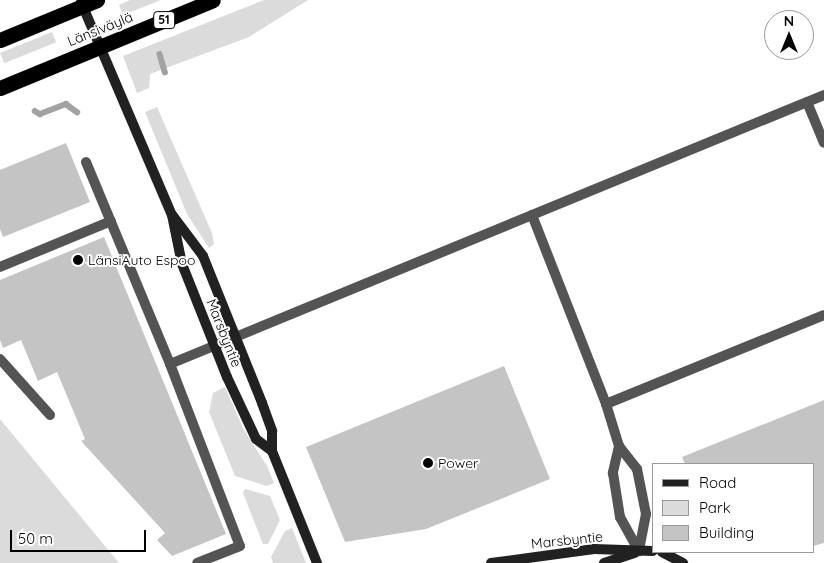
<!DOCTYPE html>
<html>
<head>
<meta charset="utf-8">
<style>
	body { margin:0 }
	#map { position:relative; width:824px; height:563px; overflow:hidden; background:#fff; font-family:Quicksand,sans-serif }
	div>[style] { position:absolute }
	.green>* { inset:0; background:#dbdbdb; transform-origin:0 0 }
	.stream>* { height:5.5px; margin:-2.75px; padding:0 2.75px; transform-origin:2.75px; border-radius:2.75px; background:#a2a2a2 }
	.building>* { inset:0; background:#c4c4c4 }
	.lane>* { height:10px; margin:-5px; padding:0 5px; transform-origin:5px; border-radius:5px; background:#545454 }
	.secondary>* { height:10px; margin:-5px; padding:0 5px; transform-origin:5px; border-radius:5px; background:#212121 }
	.highway>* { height:15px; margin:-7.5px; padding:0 7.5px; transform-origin:7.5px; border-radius:7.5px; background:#000 }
	.dots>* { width:14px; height:14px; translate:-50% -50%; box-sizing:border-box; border:2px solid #fff; border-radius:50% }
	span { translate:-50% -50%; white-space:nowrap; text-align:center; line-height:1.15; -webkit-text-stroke:4px #fff; paint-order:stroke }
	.shield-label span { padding:1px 4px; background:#fff; border:1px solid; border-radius:4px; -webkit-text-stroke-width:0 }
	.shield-label { font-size:12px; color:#000; font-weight:700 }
	.street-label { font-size:14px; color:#000 }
	.poi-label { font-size:14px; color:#000 }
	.left { translate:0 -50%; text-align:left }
	.legend { position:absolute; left:652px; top:463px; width:162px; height:90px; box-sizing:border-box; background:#fff; border:1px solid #999; margin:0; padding:6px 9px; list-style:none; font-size:15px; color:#000 }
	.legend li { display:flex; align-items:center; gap:10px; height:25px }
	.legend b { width:25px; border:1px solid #999 }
	.north { position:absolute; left:764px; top:10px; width:50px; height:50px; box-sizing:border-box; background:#fff; border:1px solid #999; border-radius:50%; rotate:0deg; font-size:14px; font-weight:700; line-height:20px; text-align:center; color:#000 }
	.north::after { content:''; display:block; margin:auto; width:18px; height:22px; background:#000; clip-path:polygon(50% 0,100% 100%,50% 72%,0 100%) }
	.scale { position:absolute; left:10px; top:530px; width:136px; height:22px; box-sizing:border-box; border:2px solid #000; border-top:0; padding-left:6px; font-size:15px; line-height:18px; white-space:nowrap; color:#000; -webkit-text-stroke:4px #fff; paint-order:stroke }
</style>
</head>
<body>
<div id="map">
	<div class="green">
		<i style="clip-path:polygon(130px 0,161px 0,123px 15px,119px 5px)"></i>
		<i style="clip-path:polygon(264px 0,308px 0,249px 37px,150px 74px,149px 88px,137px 93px,123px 56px)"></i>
		<i style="left:52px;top:32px;width:11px;height:56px;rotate:68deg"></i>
		<i style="clip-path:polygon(157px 107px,212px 233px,214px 244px,209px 248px,187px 214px,145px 112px)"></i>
		<i style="clip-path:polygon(225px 387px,244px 430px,267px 466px,274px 483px,267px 486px,235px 476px,209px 412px,213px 393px)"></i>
		<i style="clip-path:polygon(0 419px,119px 563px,0 563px)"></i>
		<i style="clip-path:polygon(245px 489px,270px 496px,280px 520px,268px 544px,263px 544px,243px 493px)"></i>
		<i style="clip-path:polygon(292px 528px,306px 563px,273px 563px,271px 557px,285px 531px)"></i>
	</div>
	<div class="stream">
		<i style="left:160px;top:54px;width:19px;rotate:74deg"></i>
		<i style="left:35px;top:111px;width:6px;rotate:31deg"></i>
		<i style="left:40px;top:114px;width:28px;rotate:-21deg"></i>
		<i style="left:66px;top:104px;width:14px;rotate:36deg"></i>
	</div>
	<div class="building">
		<i style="clip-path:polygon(66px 143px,90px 202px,3px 237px,0 229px,0 170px)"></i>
		<i style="clip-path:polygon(104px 237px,226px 534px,172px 556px,157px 540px,165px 533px,81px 441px,85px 439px,57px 372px,38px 381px,21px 340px,3px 348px,0 340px,0 280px)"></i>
		<i style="clip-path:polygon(504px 366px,550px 479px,426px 529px,345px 542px,306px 447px)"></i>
		<i style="clip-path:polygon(824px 400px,824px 543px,813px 546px,813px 464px,685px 464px,682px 457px)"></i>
	</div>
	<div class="lane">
		<i style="left:807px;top:102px;width:44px;rotate:67.5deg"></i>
		<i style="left:86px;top:162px;width:219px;rotate:67.4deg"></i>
		<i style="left:170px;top:364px;width:707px;rotate:-22.36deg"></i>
		<i style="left:532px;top:215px;width:203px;rotate:68.6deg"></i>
		<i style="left:606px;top:404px;width:44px;rotate:72.8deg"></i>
		<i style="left:619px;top:446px;width:29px;rotate:52deg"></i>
		<i style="left:637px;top:469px;width:46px;rotate:78.7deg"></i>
		<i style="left:646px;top:514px;width:38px;rotate:101deg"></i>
		<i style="left:0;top:267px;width:120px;rotate:-22.5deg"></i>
		<i style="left:0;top:359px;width:75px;rotate:48.2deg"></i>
		<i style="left:170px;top:364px;width:195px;rotate:69deg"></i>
		<i style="left:240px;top:546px;width:46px;rotate:158.4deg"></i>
		<i style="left:606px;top:404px;width:235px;rotate:-22.2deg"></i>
		<i style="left:619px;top:446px;width:28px;rotate:103deg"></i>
		<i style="left:613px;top:473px;width:45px;rotate:81deg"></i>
		<i style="left:620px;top:517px;width:39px;rotate:61deg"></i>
	</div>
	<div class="secondary">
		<i style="left:81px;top:2px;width:232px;rotate:66.9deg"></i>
		<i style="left:172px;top:215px;width:50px;rotate:78.5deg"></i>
		<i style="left:182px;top:264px;width:122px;rotate:68.3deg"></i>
		<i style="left:227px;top:377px;width:68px;rotate:64.9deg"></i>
		<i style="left:256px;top:439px;width:20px;rotate:37deg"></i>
		<i style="left:173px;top:216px;width:50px;rotate:53.1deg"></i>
		<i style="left:203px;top:256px;width:158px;rotate:68.1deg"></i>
		<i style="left:262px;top:403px;width:30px;rotate:70deg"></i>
		<i style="left:272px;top:431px;width:20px;rotate:90deg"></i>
		<i style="left:272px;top:451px;width:121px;rotate:68.1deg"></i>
		<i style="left:662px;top:552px;width:24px;rotate:28deg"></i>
		<i style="left:491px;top:563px;width:104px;rotate:-7.7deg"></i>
		<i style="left:594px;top:549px;width:59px;rotate:1.9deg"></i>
		<i style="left:604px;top:563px;width:32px;rotate:-18deg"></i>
	</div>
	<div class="highway">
		<i style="left:0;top:40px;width:105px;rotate:-22.4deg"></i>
		<i style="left:0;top:88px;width:230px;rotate:-22.4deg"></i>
	</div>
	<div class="dots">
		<i style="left:78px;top:260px;background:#000"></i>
		<i style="left:428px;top:463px;background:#000"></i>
	</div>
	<div class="shield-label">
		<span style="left:164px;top:20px">51</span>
	</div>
	<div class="street-label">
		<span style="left:100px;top:29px;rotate:-22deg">Länsiväylä</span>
		<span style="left:224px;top:333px;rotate:68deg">Marsbyntie</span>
		<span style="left:567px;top:540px;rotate:-6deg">Marsbyntie</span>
	</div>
	<div class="poi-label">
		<span class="left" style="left:88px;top:260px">LänsiAuto Espoo</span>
		<span class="left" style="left:438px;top:463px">Power</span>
	</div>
	<ul class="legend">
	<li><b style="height:6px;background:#212121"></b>Road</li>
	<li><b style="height:14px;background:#dbdbdb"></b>Park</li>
	<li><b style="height:14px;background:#c4c4c4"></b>Building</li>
	</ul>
	<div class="north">N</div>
	<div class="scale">50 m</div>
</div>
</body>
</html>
